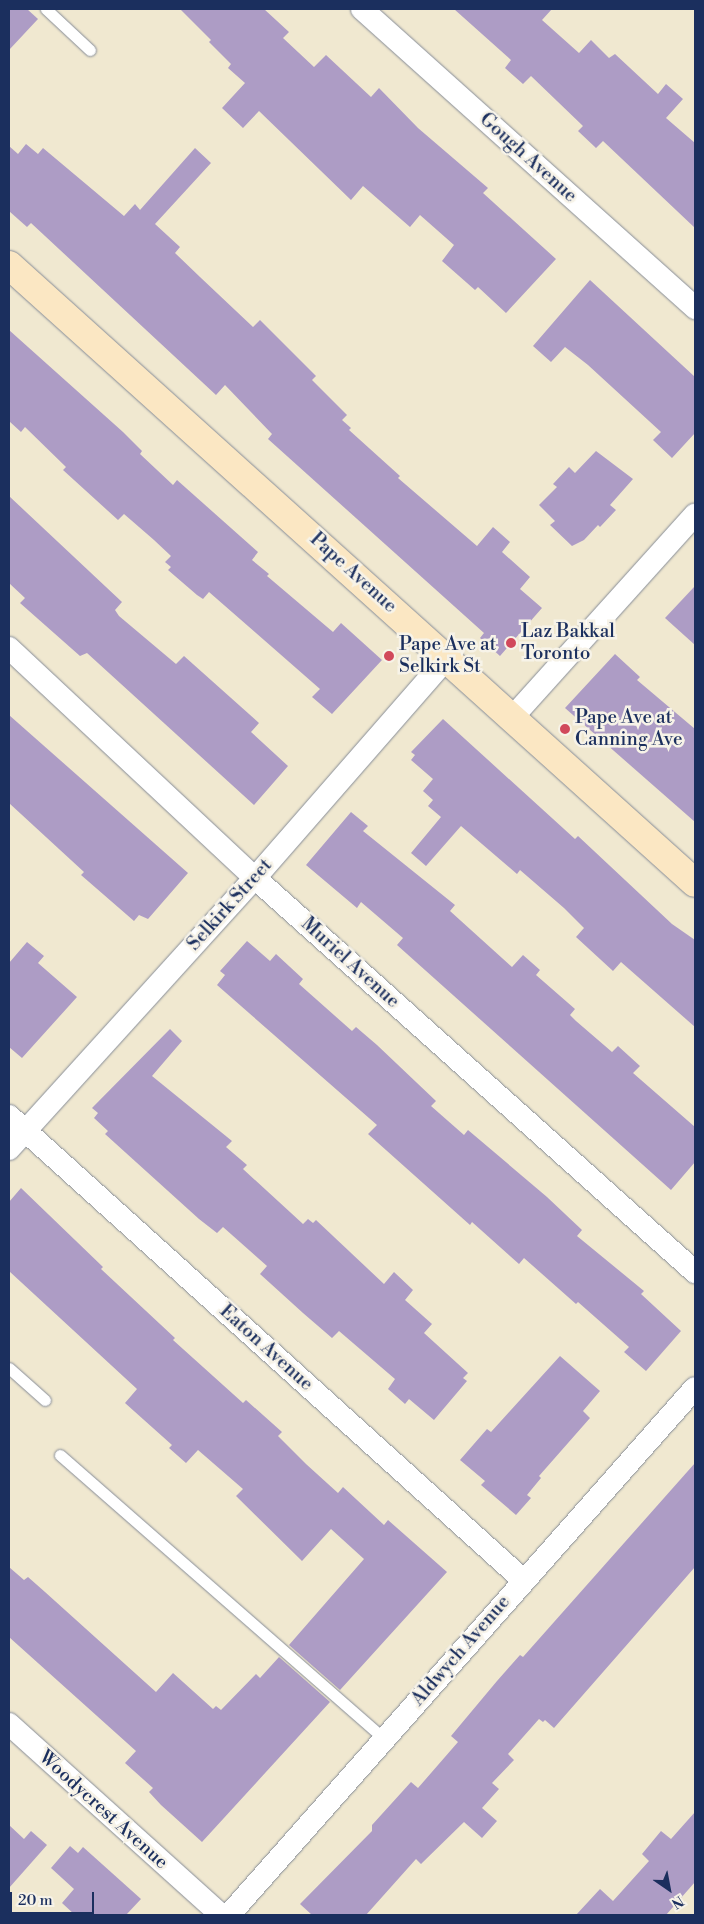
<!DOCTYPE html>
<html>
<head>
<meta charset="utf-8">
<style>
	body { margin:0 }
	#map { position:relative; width:704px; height:1924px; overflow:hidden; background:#f0e8d0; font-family:"Libre Bodoni",serif }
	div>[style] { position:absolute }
	.building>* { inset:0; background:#ad9cc5 }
	.roads { filter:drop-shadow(0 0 1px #868c97) drop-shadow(0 0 1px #868c97) }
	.service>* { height:11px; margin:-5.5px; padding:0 5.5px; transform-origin:5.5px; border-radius:5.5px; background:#fff }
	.minor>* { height:22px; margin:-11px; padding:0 11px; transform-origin:11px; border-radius:11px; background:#fff }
	.secondary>* { height:28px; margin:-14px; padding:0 14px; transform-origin:14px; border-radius:14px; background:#fbe7c3 }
	.dots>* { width:14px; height:14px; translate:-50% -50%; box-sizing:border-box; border:2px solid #f7f3e8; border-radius:50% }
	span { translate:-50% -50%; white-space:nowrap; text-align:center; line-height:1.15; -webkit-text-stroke:5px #f7f3e8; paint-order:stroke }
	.street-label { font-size:19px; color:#1b2f5e }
	.poi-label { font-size:19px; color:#1b2f5e }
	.left { translate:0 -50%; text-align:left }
	.frame { position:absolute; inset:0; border:10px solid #1b2f5e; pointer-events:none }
	.north { position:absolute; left:644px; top:1864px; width:50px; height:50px; -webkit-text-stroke:4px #f7f3e8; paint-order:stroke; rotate:147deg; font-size:14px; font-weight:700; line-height:20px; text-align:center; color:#1b2f5e }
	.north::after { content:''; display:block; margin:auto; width:18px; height:22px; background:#1b2f5e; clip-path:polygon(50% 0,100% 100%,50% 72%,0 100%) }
	.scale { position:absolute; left:10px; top:1892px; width:84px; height:22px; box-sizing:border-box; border:2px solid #1b2f5e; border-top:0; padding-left:6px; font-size:15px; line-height:18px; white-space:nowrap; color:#1b2f5e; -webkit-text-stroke:4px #f7f3e8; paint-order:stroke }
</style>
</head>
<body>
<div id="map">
	<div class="building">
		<i style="clip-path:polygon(9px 9px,27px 9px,38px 19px,9px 50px)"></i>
		<i style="clip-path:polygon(180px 9px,264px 9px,289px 32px,283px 38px,314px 67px,326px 55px,371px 97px,379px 88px,418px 128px,488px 188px,483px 193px,556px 259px,506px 313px,478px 287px,475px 290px,442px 261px,454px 245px,420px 215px,410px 227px,363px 186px,351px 200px,259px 111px,243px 128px,222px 108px,245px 83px,228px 68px,231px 64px,209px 42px,211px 40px)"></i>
		<i style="clip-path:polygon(454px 9px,552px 9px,542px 20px,579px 53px,591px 40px,609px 58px,615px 54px,658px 94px,666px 84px,683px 99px,666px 118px,695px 143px,695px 228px,603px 141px,596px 148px,578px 131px,583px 126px,531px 76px,523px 84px,505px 68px,511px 60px)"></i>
		<i style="clip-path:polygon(26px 144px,38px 154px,43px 148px,124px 216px,135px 204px,140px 210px,195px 148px,211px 163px,155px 224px,180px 247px,175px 253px,200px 277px,253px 327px,260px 320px,316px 376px,312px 380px,347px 415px,342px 420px,351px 428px,349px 430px,400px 476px,398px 478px,477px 546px,493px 527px,510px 542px,502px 552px,530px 577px,520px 589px,542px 608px,500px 656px,480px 638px,484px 633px,268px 439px,272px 434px,225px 385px,216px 395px,45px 236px,31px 223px,27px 227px,9px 211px,9px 146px,18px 154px)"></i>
		<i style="clip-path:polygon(590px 280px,695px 377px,695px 433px,672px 458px,653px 440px,661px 432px,588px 365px,565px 347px,551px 362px,533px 346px)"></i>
		<i style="clip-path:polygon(9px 330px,123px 432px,142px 451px,140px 454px,173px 485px,177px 480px,258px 552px,252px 560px,269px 574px,267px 576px,333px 632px,341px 623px,382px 660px,332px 714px,312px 697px,320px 689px,209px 592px,203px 599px,197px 595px,168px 570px,171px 567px,165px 562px,171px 556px,154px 540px,124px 514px,118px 520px,63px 470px,66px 467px,25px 427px,21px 432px,9px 421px)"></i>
		<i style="clip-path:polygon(596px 451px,633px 479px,610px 505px,616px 510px,600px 527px,598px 525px,584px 540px,572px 546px,550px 525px,555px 521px,539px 505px,557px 487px,553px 484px,569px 467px,575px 473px)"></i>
		<i style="clip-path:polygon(9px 496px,122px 602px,115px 610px,119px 616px,176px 664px,184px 656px,259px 723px,251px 732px,288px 766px,254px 805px,87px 653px,80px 656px,20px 603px,25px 598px,9px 583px)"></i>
		<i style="clip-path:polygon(695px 586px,695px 645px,665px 618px)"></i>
		<i style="clip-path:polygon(615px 654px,640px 677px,637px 680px,695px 729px,695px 822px,565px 708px)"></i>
		<i style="clip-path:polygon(9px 715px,188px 873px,148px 919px,139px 915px,134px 921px,81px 875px,84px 872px,9px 803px)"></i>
		<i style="clip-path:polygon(443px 719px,575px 839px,578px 836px,672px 924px,695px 940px,695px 1027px,621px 962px,613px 971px,576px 937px,584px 928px,564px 908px,520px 870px,517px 874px,461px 826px,426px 866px,411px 853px,441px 817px,428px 806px,433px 800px,423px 791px,433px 779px,411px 760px,415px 755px,411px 752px)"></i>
		<i style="clip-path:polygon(351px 812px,368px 826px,363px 831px,455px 905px,450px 911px,512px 967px,523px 955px,540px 970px,536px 975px,575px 1009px,570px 1015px,576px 1021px,612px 1052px,618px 1046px,640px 1066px,633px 1073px,695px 1127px,695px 1162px,671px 1190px,397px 945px,403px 938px,361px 902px,357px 908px,306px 865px)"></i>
		<i style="clip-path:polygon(247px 941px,270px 961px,276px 954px,303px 979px,299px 984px,352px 1031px,356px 1027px,377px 1045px,436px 1101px,431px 1106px,464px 1135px,468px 1130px,547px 1197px,582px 1230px,577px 1236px,644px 1291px,641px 1294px,681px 1331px,646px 1371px,624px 1352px,629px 1347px,578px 1302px,576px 1304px,524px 1258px,519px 1264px,472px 1222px,470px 1225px,368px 1134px,377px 1125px,217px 985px,225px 975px,220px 971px)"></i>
		<i style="clip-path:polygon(27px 942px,44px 956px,38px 963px,77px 997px,22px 1058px,9px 1047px,9px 963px)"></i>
		<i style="clip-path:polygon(170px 1029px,182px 1041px,152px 1076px,232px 1141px,226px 1147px,247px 1165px,243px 1169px,303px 1224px,308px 1219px,313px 1223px,316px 1220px,384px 1284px,394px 1272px,413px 1290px,405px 1300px,432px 1324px,424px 1333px,468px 1373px,463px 1378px,467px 1381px,434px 1420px,409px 1399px,405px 1404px,388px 1389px,395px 1379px,339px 1331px,332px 1338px,303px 1313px,260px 1274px,267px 1266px,223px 1227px,217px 1233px,199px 1219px,105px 1134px,108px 1131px,94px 1118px,98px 1113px,92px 1108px)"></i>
		<i style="clip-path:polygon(21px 1188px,103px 1267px,101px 1269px,175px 1338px,173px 1340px,243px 1403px,246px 1400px,282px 1432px,278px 1436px,306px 1464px,338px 1493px,343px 1487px,384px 1525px,388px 1520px,447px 1572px,340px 1690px,289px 1645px,364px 1559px,331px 1529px,302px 1561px,236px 1496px,243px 1489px,198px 1450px,186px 1463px,169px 1448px,172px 1445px,125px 1403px,137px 1389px,9px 1271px,9px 1202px)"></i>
		<i style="clip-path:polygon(560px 1356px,600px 1391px,583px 1411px,590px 1418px,539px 1476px,541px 1478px,527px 1495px,531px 1498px,516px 1515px,481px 1485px,485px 1481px,460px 1460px,487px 1429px,491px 1432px)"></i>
		<i style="clip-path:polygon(695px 1463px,695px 1567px,554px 1728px,545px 1720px,543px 1722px,539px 1719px,508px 1754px,514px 1760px,492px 1783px,499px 1789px,482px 1808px,497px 1821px,482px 1838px,464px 1822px,421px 1864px,416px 1859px,366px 1915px,312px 1915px,300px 1904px,372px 1831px,372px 1825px,411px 1782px,418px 1788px,458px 1742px,451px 1736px,497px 1681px,520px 1655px,523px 1657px)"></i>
		<i style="clip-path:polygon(9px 1567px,24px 1580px,28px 1577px,45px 1592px,156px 1692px,173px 1673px,213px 1709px,216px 1706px,221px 1710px,256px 1674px,260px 1678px,279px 1657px,330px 1702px,202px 1842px,161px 1805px,149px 1792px,153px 1788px,125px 1763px,136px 1751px,9px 1637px)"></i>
		<i style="clip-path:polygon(695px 1812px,695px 1882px,666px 1915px,576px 1915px,600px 1889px,613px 1901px,649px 1861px,642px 1854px,661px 1831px,671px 1839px)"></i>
		<i style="clip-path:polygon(9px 1825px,24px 1839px,31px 1831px,47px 1845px,9px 1888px)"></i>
		<i style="clip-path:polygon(70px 1846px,78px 1853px,83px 1847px,141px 1899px,126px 1915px,75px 1915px,62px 1903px,74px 1889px,51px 1868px)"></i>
	</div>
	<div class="roads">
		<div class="service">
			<i style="left:46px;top:9px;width:60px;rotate:43deg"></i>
			<i style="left:9px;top:1368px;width:48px;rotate:41.6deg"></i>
			<i style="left:60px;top:1455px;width:432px;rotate:41.2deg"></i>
		</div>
		<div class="minor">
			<i style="left:362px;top:9px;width:448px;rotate:41.9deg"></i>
			<i style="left:9px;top:648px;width:337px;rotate:43.1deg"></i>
			<i style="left:255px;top:878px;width:591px;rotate:41.84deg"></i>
			<i style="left:511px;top:719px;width:275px;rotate:-48deg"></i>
			<i style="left:9px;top:1116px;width:692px;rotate:42.07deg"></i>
			<i style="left:9px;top:1149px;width:366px;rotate:-47.8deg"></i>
			<i style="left:255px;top:878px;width:292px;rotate:-48.9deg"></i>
			<i style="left:9px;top:1724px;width:285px;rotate:42deg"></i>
			<i style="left:229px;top:1915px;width:703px;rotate:-48.52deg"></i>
		</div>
		<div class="secondary">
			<i style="left:9px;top:265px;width:923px;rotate:42.01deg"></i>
		</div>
	</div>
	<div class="dots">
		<i style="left:511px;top:643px;background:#d1495b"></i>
		<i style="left:389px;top:656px;background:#d1495b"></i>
		<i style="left:565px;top:729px;background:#d1495b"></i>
	</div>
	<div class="street-label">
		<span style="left:528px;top:158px;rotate:42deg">Gough Avenue</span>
		<span style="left:353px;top:573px;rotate:42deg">Pape Avenue</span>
		<span style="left:230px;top:905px;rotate:-48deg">Selkirk Street</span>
		<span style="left:350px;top:963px;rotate:42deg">Muriel Avenue</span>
		<span style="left:266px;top:1348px;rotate:42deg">Eaton Avenue</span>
		<span style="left:461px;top:1651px;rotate:-49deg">Aldwych Avenue</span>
		<span style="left:103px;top:1810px;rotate:42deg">Woodycrest Avenue</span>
	</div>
	<div class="poi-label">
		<span class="left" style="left:521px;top:643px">Laz Bakkal<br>Toronto</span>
		<span class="left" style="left:399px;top:656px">Pape Ave at<br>Selkirk St</span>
		<span class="left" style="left:575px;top:729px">Pape Ave at<br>Canning Ave</span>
	</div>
	<div class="frame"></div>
	<div class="north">N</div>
	<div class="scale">20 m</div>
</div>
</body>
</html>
